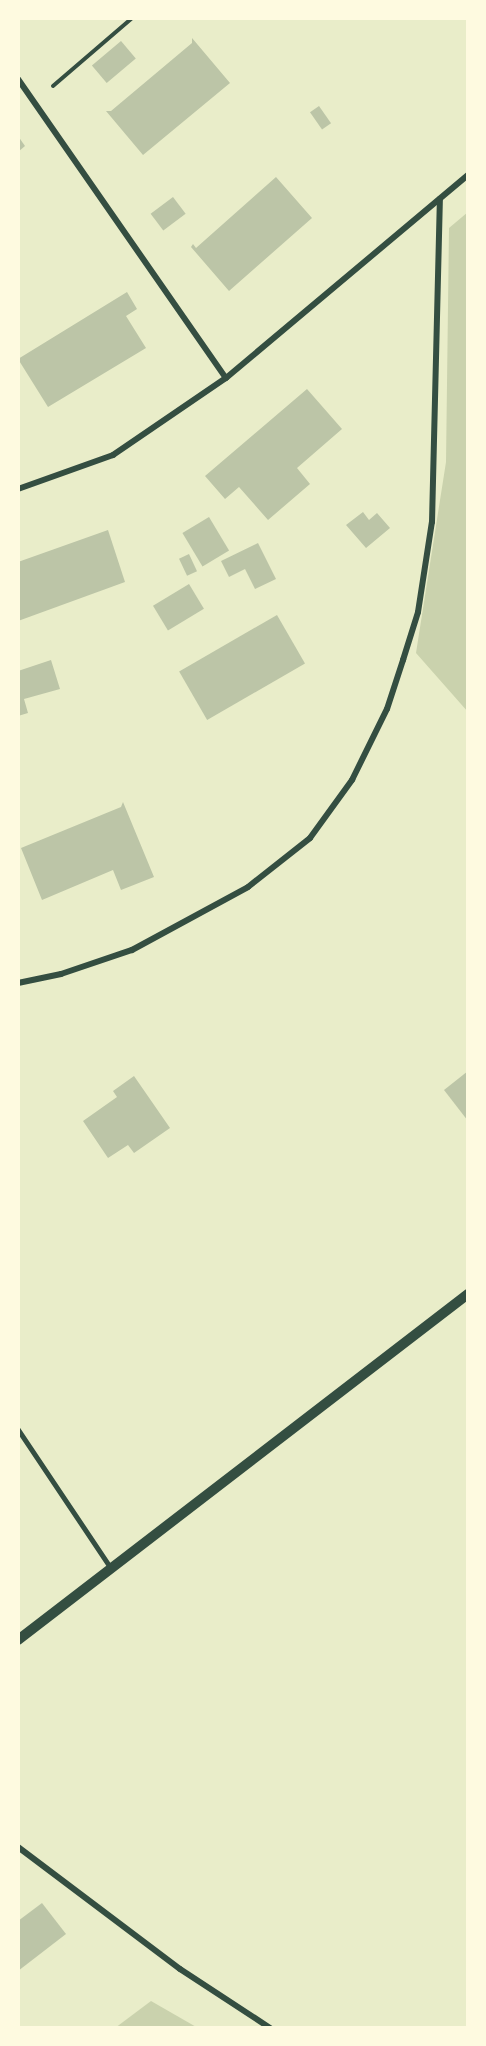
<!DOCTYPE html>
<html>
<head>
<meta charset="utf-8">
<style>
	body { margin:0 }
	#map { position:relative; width:486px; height:2046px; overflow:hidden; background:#e9edc9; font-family:"Public Sans",sans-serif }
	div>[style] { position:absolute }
	.green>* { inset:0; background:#cad2ad }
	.building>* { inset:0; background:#bcc5a7; transform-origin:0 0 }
	.path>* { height:4px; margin:-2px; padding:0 2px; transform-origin:2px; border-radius:2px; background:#344e41 }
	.service>* { height:4.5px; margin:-2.25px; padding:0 2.25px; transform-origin:2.25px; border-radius:2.25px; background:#344e41 }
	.minor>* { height:6px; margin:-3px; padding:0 3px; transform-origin:3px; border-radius:3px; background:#344e41 }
	.tertiary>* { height:10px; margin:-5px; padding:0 5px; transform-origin:5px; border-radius:5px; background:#344e41 }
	span { translate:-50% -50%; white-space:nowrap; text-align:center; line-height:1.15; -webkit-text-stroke:5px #fefae0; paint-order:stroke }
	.frame { position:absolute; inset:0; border:20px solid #fefae0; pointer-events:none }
</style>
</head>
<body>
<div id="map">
	<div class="green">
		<i style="clip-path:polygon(468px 212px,468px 712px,416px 653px,446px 462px,449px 228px)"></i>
		<i style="clip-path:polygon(151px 2001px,198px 2028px,115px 2028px)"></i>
	</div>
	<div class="building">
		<i style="clip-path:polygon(192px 38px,230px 83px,143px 155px,106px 111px,111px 111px,192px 43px)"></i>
		<i style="left:121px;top:41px;width:23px;height:38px;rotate:50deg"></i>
		<i style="left:319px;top:106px;width:21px;height:11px;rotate:55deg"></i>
		<i style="clip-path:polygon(18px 136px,25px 146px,18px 152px)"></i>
		<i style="clip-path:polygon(276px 177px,312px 218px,229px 291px,191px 247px,193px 244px,196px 248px)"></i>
		<i style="left:173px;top:197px;width:21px;height:28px;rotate:53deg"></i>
		<i style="clip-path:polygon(127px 292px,137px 309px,126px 316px,146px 348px,48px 407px,18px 359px)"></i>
		<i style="clip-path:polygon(307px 389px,342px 429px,297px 468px,310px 484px,268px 520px,239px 487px,225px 499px,205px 476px)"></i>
		<i style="clip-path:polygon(363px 512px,369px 520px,377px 513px,390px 528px,366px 548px,346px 525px)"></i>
		<i style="left:209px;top:517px;width:39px;height:31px;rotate:59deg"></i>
		<i style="clip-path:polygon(108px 530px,125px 582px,18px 621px,18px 562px)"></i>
		<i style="clip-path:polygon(258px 543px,276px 579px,255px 589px,245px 569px,229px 577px,221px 561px)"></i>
		<i style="left:189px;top:554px;width:19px;height:11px;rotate:65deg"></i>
		<i style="left:189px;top:584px;width:29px;height:42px;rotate:59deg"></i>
		<i style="left:277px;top:615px;width:56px;height:113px;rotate:60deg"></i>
		<i style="clip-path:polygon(51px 660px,60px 689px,24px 699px,28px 713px,18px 716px,18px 671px)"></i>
		<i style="clip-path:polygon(123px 802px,154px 877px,121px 890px,113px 870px,42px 900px,21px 848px,121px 807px)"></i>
		<i style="clip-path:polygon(468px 1071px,468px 1121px,444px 1090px)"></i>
		<i style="clip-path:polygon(134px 1076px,170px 1128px,134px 1153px,128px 1145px,108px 1158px,83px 1121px,117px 1097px,113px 1091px)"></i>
		<i style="clip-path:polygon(42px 1903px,66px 1934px,18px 1971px,18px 1921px)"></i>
	</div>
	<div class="path">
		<i style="left:53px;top:86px;width:104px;rotate:-40.7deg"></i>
	</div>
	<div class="service">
		<i style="left:18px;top:1429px;width:167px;rotate:56.2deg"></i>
	</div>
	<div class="minor">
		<i style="left:18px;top:79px;width:364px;rotate:55.2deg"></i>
		<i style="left:18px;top:489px;width:101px;rotate:-19.7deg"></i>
		<i style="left:113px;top:455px;width:137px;rotate:-34.3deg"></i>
		<i style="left:226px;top:378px;width:316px;rotate:-40deg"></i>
		<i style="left:18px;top:983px;width:44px;rotate:-11.8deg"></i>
		<i style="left:61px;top:974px;width:75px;rotate:-18.7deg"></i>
		<i style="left:132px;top:950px;width:132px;rotate:-28.5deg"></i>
		<i style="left:248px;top:887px;width:79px;rotate:-38.3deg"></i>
		<i style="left:310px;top:838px;width:72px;rotate:-54.1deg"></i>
		<i style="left:352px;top:780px;width:79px;rotate:-63.8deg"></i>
		<i style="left:387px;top:709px;width:52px;rotate:-71.9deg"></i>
		<i style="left:403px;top:660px;width:50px;rotate:-72.6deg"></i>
		<i style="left:418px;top:612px;width:91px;rotate:-81.2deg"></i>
		<i style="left:432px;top:522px;width:323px;rotate:-88.6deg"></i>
		<i style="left:18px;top:1847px;width:203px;rotate:37deg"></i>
		<i style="left:180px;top:1969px;width:108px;rotate:33.2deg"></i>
	</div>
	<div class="tertiary">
		<i style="left:18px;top:1640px;width:568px;rotate:-37.56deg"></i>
	</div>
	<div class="frame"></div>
</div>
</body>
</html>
